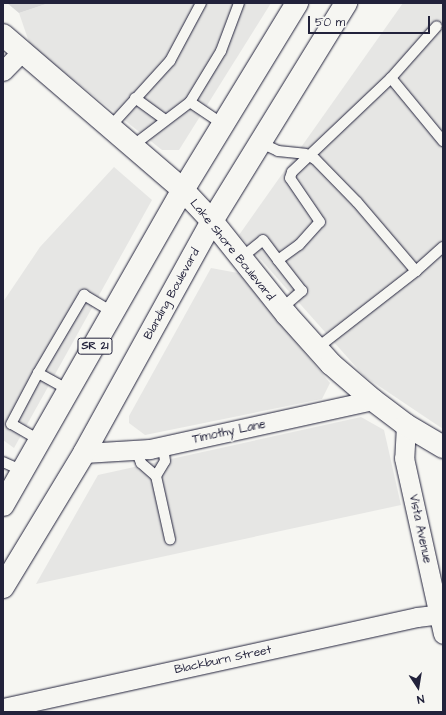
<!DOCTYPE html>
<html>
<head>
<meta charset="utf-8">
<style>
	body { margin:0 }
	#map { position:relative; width:446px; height:715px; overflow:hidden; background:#f6f6f2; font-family:"Architects Daughter",sans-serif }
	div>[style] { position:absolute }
	.built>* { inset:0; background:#e6e6e4 }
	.green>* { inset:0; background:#d7d7d7 }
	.roads { filter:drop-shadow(0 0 1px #22223b) drop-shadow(0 0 1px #22223b) }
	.lane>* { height:10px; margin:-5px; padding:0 5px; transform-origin:5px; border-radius:5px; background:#f6f6f2 }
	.street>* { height:19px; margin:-9.5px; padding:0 9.5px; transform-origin:9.5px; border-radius:9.5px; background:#f6f6f2 }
	.secondary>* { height:22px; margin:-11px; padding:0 11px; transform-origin:11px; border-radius:11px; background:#f6f6f2 }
	.primary>* { height:22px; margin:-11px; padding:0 11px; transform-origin:11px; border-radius:11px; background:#f6f6f2 }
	span { translate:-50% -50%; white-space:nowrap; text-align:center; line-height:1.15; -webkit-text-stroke:3.5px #f6f6f2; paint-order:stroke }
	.shield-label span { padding:1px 3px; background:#f6f6f2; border:1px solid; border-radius:3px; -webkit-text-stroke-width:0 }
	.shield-label { font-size:11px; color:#22223b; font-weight:700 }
	.street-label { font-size:12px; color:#22223b }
	.frame { position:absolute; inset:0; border:4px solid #22223b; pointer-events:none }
	.north { position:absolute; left:398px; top:667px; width:40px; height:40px; -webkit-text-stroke:3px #f6f6f2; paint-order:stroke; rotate:168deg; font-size:11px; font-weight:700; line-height:16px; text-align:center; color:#22223b }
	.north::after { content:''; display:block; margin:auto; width:14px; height:18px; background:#22223b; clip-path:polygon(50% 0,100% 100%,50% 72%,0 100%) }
	.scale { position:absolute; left:308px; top:16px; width:122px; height:18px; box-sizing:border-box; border:2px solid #22223b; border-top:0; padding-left:5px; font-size:12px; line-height:14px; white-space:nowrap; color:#22223b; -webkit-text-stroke:3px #f6f6f2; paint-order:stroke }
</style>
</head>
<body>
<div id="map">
	<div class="built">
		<i style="clip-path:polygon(49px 3px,271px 3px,179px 150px,162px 150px,30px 45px,19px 13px)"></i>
		<i style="clip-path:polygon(403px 3px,443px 3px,443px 429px,364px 376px,239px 235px)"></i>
		<i style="clip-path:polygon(114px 167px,152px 200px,14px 448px,3px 440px,3px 302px,40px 247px)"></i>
		<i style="clip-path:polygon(211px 268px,238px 273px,330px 383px,322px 399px,145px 435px,129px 423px,129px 416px)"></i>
		<i style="clip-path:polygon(361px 417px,384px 430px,401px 505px,36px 584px,98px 475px)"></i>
	</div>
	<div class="green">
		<i style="clip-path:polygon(7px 3px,49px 3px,19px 13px)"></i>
	</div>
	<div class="roads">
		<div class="lane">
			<i style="left:391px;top:78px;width:69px;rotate:-48.5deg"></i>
			<i style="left:135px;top:98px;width:37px;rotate:36deg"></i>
			<i style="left:190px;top:102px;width:40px;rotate:34deg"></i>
			<i style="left:109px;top:128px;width:91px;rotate:-47.7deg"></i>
			<i style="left:170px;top:61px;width:66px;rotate:-61.9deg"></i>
			<i style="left:261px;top:143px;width:19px;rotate:25deg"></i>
			<i style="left:278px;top:151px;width:27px;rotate:6deg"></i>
			<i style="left:305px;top:154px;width:11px;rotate:27deg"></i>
			<i style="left:315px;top:159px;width:60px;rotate:45.7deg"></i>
			<i style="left:357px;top:202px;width:91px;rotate:49.5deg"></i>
			<i style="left:416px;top:271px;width:125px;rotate:142.1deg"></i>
			<i style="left:131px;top:147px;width:74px;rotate:-37.3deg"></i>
			<i style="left:190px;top:102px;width:60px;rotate:-58.7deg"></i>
			<i style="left:221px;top:51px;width:51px;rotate:-69.4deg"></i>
			<i style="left:241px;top:258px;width:28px;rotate:-39deg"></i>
			<i style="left:263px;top:240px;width:25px;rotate:53deg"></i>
			<i style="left:416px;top:271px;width:36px;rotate:-42deg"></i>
			<i style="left:281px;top:309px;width:28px;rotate:-41deg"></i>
			<i style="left:302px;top:291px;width:39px;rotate:-128deg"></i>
			<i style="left:278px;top:260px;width:26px;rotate:-36deg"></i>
			<i style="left:299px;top:245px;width:31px;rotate:-48deg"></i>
			<i style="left:320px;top:222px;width:53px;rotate:-124.3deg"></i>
			<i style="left:290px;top:178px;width:6px;rotate:-72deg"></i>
			<i style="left:292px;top:172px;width:137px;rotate:-43.5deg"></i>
			<i style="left:391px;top:78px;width:82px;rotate:50.5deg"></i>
			<i style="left:38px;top:373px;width:37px;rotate:29deg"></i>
			<i style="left:41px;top:441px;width:34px;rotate:-150deg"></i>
			<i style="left:11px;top:424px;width:58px;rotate:-62.1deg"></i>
			<i style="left:38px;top:373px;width:91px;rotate:-59.5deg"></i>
			<i style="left:84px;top:295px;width:35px;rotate:31deg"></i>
			<i style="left:136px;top:450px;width:14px;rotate:69deg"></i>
			<i style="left:141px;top:463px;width:20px;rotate:41deg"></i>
			<i style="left:156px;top:476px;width:17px;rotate:-59deg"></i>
			<i style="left:165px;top:461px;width:15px;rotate:-98deg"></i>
			<i style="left:3px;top:462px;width:22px;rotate:24deg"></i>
			<i style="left:156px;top:476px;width:65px;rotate:77.5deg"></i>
		</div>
		<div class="street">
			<i style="left:3px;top:71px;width:28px;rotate:-46deg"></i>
			<i style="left:406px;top:425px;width:33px;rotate:93deg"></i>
			<i style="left:404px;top:458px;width:180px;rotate:77.5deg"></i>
			<i style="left:84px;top:453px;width:66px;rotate:-3.5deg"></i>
			<i style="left:150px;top:449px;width:228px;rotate:-12.4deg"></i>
			<i style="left:3px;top:708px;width:424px;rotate:-12.4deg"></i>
			<i style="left:417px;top:617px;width:26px;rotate:-7deg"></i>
		</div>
		<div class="secondary">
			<i style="left:3px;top:35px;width:238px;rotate:40.7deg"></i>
			<i style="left:183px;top:190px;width:42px;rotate:46.9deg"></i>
			<i style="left:212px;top:221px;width:120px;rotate:51.4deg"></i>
			<i style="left:287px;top:315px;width:66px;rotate:48.1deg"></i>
			<i style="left:331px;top:364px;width:55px;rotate:40.6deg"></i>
			<i style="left:373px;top:400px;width:41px;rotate:37.1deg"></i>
			<i style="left:406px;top:425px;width:43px;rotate:30.7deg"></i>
		</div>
		<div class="primary">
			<i style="left:3px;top:505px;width:363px;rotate:-60.3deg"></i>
			<i style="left:183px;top:190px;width:219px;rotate:-58.6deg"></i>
			<i style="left:3px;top:587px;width:157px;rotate:-58.8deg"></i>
			<i style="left:84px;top:453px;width:265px;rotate:-61.1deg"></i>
			<i style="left:212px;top:221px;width:256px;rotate:-58.4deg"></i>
		</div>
	</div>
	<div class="shield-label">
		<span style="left:95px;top:346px">SR 21</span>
	</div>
	<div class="street-label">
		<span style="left:232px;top:250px;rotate:51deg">Lake Shore Boulevard</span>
		<span style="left:172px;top:294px;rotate:-61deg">Blanding Boulevard</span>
		<span style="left:229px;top:432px;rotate:-12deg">Timothy Lane</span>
		<span style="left:420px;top:529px;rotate:78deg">Vista Avenue</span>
		<span style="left:223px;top:660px;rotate:-12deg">Blackburn Street</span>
	</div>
	<div class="frame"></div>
	<div class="north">N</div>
	<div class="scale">50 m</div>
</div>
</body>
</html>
